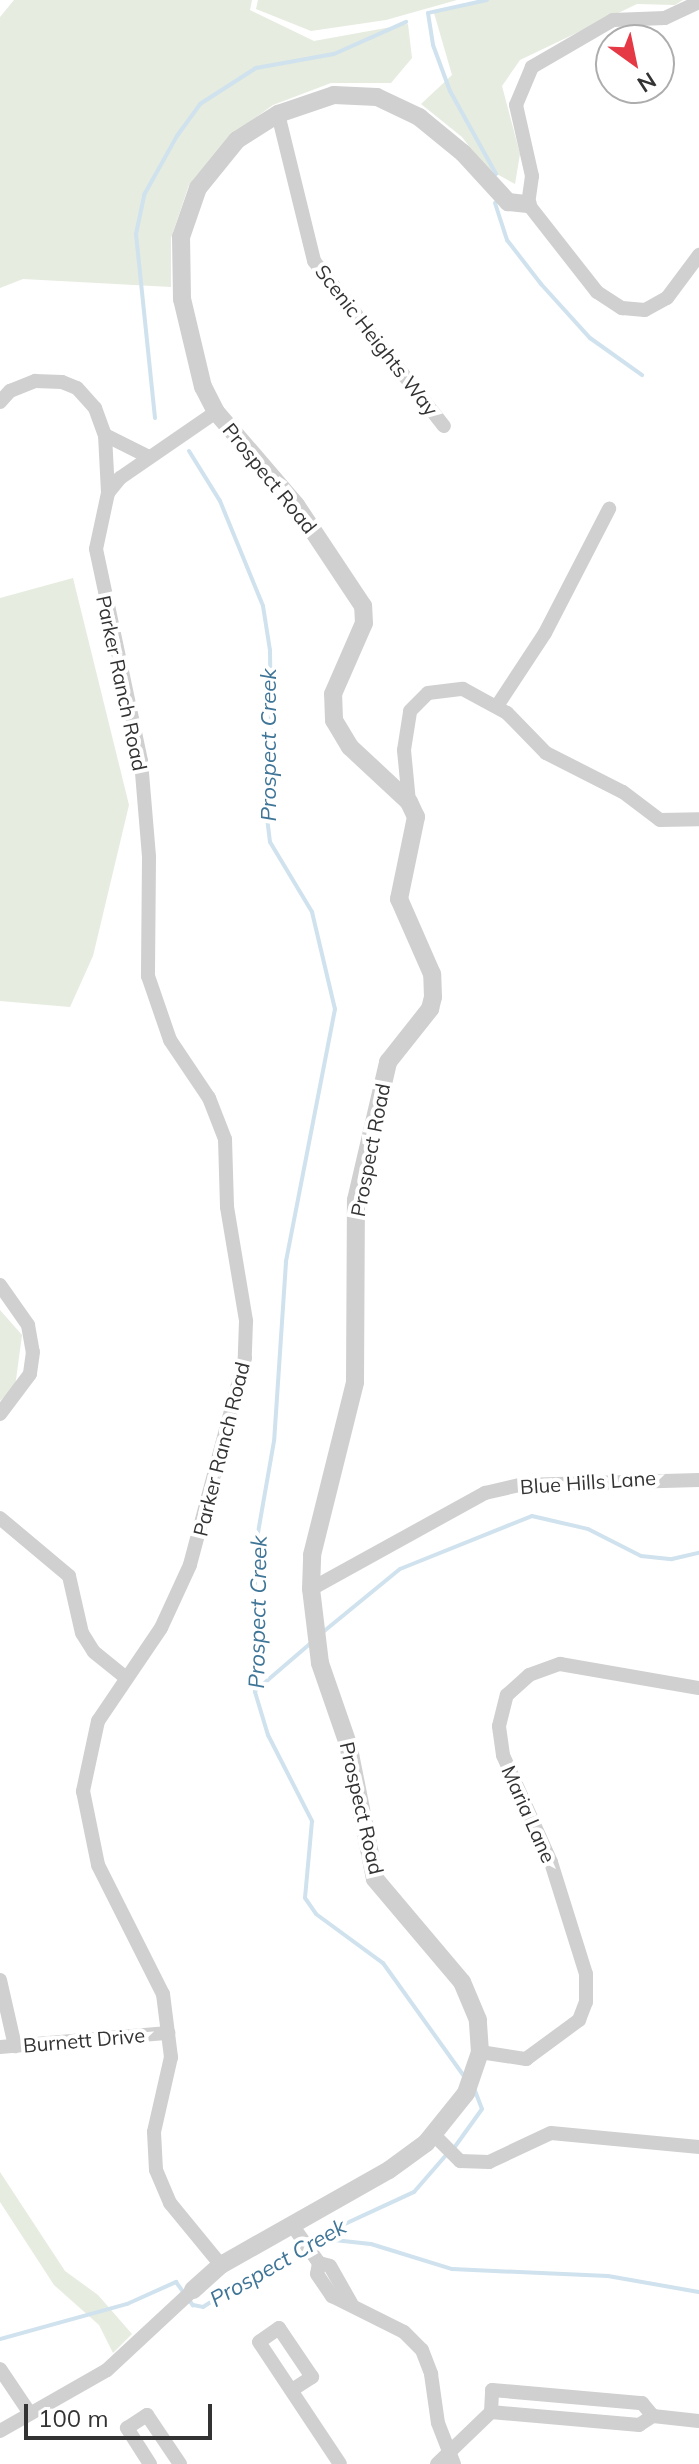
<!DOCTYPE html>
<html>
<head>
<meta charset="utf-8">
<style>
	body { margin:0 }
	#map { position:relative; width:699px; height:2464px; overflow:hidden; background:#fff; font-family:Mulish,sans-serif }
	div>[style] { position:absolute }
	.green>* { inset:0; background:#e6ecdf }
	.stream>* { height:4px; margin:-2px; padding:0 2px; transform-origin:2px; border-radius:2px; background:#cfe2ee }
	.minor>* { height:14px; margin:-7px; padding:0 7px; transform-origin:7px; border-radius:7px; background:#d0d0d0 }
	.tertiary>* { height:18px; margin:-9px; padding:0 9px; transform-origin:9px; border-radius:9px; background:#d0d0d0 }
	span { translate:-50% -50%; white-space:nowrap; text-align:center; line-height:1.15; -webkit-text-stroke:8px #fff; paint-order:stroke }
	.street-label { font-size:20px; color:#333 }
	.water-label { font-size:22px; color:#3f7597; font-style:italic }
	.north { position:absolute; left:595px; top:24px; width:80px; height:80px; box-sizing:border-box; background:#fff; border:2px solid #adadad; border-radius:50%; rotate:147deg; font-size:22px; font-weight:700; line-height:32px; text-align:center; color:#333 }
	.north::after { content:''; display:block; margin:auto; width:28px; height:36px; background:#e63946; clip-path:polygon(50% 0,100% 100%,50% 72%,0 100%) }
	.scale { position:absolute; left:24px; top:2404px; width:188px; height:36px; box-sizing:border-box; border:4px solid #333; border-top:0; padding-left:10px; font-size:24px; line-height:28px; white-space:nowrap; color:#333; -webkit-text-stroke:6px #fff; paint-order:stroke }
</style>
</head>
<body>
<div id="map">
	<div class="green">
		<i style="clip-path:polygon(14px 0,252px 0,250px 10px,314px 41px,408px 24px,412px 58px,391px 83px,331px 83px,273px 105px,230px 136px,189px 185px,171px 238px,171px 287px,23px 279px,0 288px,0 17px)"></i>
		<i style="clip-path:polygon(258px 0,457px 0,386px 20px,311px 31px,256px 9px)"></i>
		<i style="clip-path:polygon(479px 0,683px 0,675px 5px,637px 4px,520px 60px,502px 86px,520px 154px,515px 184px,486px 168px,462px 137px,421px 104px,452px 75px,434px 13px)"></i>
		<i style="clip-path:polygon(73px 578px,129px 805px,93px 956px,70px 1007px,0 1001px,0 598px)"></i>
		<i style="clip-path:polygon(0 1310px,22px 1335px,15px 1387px,0 1401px)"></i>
		<i style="clip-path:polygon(0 2172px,65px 2271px,98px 2295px,132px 2334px,113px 2353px,99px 2325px,54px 2285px,0 2202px)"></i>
	</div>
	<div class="stream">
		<i style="left:487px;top:0;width:60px;rotate:167.6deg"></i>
		<i style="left:428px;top:13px;width:32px;rotate:81deg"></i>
		<i style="left:433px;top:45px;width:49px;rotate:69.7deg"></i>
		<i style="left:450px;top:91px;width:95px;rotate:61deg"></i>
		<i style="left:495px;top:203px;width:39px;rotate:72deg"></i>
		<i style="left:507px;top:240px;width:56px;rotate:52.3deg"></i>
		<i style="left:541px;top:284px;width:73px;rotate:47.8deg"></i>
		<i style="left:590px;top:338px;width:64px;rotate:35.4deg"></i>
		<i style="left:155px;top:418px;width:185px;rotate:-95.9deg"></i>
		<i style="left:136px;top:234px;width:40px;rotate:-78deg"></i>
		<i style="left:144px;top:195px;width:68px;rotate:-60.8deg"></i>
		<i style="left:177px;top:136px;width:39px;rotate:-54deg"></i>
		<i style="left:200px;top:104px;width:67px;rotate:-32.7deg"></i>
		<i style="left:256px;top:68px;width:79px;rotate:-10.2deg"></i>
		<i style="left:334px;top:54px;width:79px;rotate:-24deg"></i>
		<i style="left:189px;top:451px;width:59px;rotate:58.2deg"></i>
		<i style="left:220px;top:501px;width:113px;rotate:67.7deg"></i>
		<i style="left:263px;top:606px;width:45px;rotate:81deg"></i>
		<i style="left:270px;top:650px;width:85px;rotate:89.3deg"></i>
		<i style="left:271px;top:735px;width:58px;rotate:96.9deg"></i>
		<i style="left:264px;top:793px;width:49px;rotate:83deg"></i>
		<i style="left:270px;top:842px;width:82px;rotate:59deg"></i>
		<i style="left:312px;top:912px;width:100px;rotate:76.7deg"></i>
		<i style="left:335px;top:1009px;width:258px;rotate:101deg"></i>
		<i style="left:286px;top:1262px;width:179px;rotate:93.8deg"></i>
		<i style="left:274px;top:1441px;width:111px;rotate:99.9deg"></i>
		<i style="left:255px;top:1550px;width:142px;rotate:90deg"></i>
		<i style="left:255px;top:1692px;width:45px;rotate:73.2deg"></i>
		<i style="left:268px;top:1735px;width:97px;rotate:62.9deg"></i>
		<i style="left:312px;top:1821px;width:77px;rotate:95.2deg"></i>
		<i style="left:305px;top:1898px;width:19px;rotate:55deg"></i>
		<i style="left:316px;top:1914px;width:83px;rotate:36.2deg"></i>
		<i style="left:383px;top:1963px;width:139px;rotate:54.4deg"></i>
		<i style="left:323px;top:1632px;width:99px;rotate:-39.3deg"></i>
		<i style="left:400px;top:1569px;width:142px;rotate:-21.9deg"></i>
		<i style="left:532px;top:1516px;width:57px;rotate:13.1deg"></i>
		<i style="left:588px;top:1529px;width:59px;rotate:27deg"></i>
		<i style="left:641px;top:1556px;width:31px;rotate:6deg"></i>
		<i style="left:672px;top:1559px;width:28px;rotate:-13deg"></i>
		<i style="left:255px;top:1691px;width:74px;rotate:-40.6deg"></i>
		<i style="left:454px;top:2148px;width:48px;rotate:-54.3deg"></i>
		<i style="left:482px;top:2109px;width:26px;rotate:-111deg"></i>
		<i style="left:316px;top:2238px;width:55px;rotate:6.2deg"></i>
		<i style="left:371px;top:2244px;width:85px;rotate:17.2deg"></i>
		<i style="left:452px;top:2269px;width:156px;rotate:2.6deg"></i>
		<i style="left:608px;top:2276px;width:92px;rotate:10deg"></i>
		<i style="left:308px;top:2241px;width:117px;rotate:-24.8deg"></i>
		<i style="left:414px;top:2192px;width:50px;rotate:-49deg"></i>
		<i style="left:0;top:2339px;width:132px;rotate:-15.4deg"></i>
		<i style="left:127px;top:2304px;width:54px;rotate:-24.2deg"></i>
		<i style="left:176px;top:2282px;width:29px;rotate:54deg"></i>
		<i style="left:193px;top:2305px;width:10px;rotate:11deg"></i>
		<i style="left:203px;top:2307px;width:115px;rotate:-32.6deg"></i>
	</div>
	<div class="minor">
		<i style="left:699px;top:2px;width:38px;rotate:155deg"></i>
		<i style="left:665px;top:18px;width:52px;rotate:177.8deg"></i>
		<i style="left:613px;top:20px;width:94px;rotate:149.9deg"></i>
		<i style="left:532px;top:67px;width:41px;rotate:112.8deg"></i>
		<i style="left:516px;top:105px;width:73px;rotate:77.3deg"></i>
		<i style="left:532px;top:176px;width:28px;rotate:98deg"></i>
		<i style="left:528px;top:204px;width:112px;rotate:51.9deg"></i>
		<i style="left:597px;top:292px;width:30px;rotate:33deg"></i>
		<i style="left:622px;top:308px;width:23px;rotate:5deg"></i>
		<i style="left:645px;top:310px;width:25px;rotate:-29deg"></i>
		<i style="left:667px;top:298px;width:54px;rotate:-53.3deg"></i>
		<i style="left:278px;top:114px;width:151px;rotate:76.2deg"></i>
		<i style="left:314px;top:261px;width:210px;rotate:51.8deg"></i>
		<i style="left:0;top:402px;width:15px;rotate:-48deg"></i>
		<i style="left:10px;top:391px;width:27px;rotate:-22deg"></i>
		<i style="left:35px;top:381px;width:27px;rotate:2deg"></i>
		<i style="left:62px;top:382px;width:16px;rotate:22deg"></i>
		<i style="left:77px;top:388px;width:27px;rotate:48deg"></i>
		<i style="left:95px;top:408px;width:29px;rotate:70deg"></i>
		<i style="left:105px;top:435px;width:47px;rotate:26.6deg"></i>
		<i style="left:216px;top:412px;width:116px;rotate:145.5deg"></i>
		<i style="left:120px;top:478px;width:19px;rotate:129deg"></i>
		<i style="left:108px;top:493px;width:57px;rotate:102.1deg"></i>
		<i style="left:96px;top:549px;width:217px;rotate:78deg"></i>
		<i style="left:141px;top:761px;width:96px;rotate:85.2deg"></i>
		<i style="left:149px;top:857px;width:119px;rotate:90.5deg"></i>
		<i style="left:148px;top:976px;width:68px;rotate:71deg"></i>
		<i style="left:170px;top:1040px;width:70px;rotate:56.1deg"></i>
		<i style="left:209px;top:1098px;width:44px;rotate:68.7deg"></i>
		<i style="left:225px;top:1139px;width:68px;rotate:88.3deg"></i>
		<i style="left:227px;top:1207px;width:116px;rotate:80.5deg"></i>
		<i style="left:246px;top:1321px;width:37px;rotate:92deg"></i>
		<i style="left:245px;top:1358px;width:214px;rotate:104.9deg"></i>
		<i style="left:190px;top:1565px;width:69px;rotate:114.7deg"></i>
		<i style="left:161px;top:1628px;width:112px;rotate:124.1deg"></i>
		<i style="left:98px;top:1721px;width:72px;rotate:102.1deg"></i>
		<i style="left:83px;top:1791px;width:76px;rotate:78.5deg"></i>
		<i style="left:98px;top:1865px;width:144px;rotate:63.3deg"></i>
		<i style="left:163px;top:1994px;width:64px;rotate:82.8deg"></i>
		<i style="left:171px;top:2057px;width:77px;rotate:102.8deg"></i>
		<i style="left:154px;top:2132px;width:38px;rotate:87deg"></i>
		<i style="left:156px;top:2170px;width:36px;rotate:67deg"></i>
		<i style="left:170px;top:2203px;width:80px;rotate:50.6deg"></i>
		<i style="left:105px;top:435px;width:58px;rotate:87deg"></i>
		<i style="left:497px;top:706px;width:87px;rotate:-56.7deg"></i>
		<i style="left:545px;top:633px;width:140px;rotate:-62.7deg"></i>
		<i style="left:409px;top:802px;width:52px;rotate:-95.5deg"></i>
		<i style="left:404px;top:750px;width:39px;rotate:-81deg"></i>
		<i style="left:410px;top:711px;width:25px;rotate:-45deg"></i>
		<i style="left:428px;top:693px;width:35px;rotate:-7deg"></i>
		<i style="left:463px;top:689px;width:50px;rotate:28.6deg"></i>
		<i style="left:507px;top:713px;width:56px;rotate:45.7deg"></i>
		<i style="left:546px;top:753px;width:86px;rotate:26.9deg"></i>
		<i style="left:623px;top:792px;width:46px;rotate:37.1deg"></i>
		<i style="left:660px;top:820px;width:39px;rotate:-1deg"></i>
		<i style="left:0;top:1285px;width:49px;rotate:55deg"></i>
		<i style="left:28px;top:1325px;width:27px;rotate:80deg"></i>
		<i style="left:33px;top:1352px;width:22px;rotate:98deg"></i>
		<i style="left:30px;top:1374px;width:50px;rotate:126.9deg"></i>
		<i style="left:0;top:1518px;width:90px;rotate:40deg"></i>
		<i style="left:69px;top:1576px;width:58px;rotate:77.2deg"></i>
		<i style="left:82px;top:1633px;width:22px;rotate:58deg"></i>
		<i style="left:94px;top:1652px;width:38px;rotate:39deg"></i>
		<i style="left:311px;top:1589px;width:199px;rotate:-28.9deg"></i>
		<i style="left:485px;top:1493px;width:37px;rotate:-13deg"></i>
		<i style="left:521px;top:1485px;width:178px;rotate:-1.6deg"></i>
		<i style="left:0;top:1980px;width:68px;rotate:77.2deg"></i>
		<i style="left:0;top:2047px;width:169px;rotate:-4.8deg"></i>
		<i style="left:480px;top:2052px;width:47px;rotate:8.7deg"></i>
		<i style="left:526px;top:2059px;width:66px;rotate:-36.3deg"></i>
		<i style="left:579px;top:2020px;width:19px;rotate:-69deg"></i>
		<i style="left:586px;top:2002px;width:28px;rotate:-90deg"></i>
		<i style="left:586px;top:1974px;width:117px;rotate:-107.4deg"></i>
		<i style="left:551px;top:1862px;width:117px;rotate:-114.2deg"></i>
		<i style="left:503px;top:1755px;width:29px;rotate:-98deg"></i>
		<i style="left:499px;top:1726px;width:32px;rotate:-76deg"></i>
		<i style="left:507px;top:1695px;width:30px;rotate:-42deg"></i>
		<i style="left:529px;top:1675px;width:33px;rotate:-20deg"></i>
		<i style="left:560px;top:1664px;width:141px;rotate:9.8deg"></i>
		<i style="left:434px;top:2135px;width:37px;rotate:45deg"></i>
		<i style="left:460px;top:2161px;width:29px;rotate:2deg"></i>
		<i style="left:489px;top:2162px;width:68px;rotate:-25.1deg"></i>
		<i style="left:551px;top:2133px;width:149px;rotate:5.4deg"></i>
		<i style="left:292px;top:2225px;width:47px;rotate:54.6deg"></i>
		<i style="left:319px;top:2263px;width:11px;rotate:15deg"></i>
		<i style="left:330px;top:2266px;width:43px;rotate:60.4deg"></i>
		<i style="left:319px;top:2263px;width:11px;rotate:100deg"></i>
		<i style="left:317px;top:2274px;width:27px;rotate:56deg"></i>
		<i style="left:332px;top:2296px;width:80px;rotate:26.6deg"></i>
		<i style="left:404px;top:2332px;width:25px;rotate:45deg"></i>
		<i style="left:422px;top:2350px;width:26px;rotate:69deg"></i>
		<i style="left:431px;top:2374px;width:49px;rotate:81.9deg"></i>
		<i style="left:438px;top:2423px;width:44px;rotate:68.7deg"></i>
		<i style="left:0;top:2369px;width:52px;rotate:56deg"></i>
		<i style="left:292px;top:2390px;width:24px;rotate:-33deg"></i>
		<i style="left:312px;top:2377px;width:59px;rotate:-124deg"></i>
		<i style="left:279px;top:2328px;width:24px;rotate:145deg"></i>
		<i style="left:259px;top:2342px;width:146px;rotate:56.4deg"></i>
		<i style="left:491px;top:2412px;width:22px;rotate:-87deg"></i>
		<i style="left:492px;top:2390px;width:151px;rotate:5deg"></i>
		<i style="left:642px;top:2403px;width:17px;rotate:50deg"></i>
		<i style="left:0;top:2431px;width:123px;rotate:-29.7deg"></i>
		<i style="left:107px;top:2370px;width:117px;rotate:-42.9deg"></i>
		<i style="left:150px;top:2464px;width:43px;rotate:-122.6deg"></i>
		<i style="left:127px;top:2428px;width:24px;rotate:-33deg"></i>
		<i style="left:147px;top:2415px;width:59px;rotate:56deg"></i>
		<i style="left:437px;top:2464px;width:75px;rotate:-43.9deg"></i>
		<i style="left:491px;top:2412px;width:149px;rotate:5deg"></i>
		<i style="left:639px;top:2425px;width:17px;rotate:-33deg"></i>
		<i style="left:653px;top:2416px;width:46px;rotate:6.2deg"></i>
	</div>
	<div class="tertiary">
		<i style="left:193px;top:2290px;width:38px;rotate:-42deg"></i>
		<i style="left:221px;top:2265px;width:193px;rotate:-29.5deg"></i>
		<i style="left:389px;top:2170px;width:46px;rotate:-36.1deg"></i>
		<i style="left:426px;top:2143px;width:64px;rotate:-51.3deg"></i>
		<i style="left:466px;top:2093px;width:43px;rotate:-71.1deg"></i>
		<i style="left:480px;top:2052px;width:32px;rotate:-94deg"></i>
		<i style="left:478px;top:2020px;width:41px;rotate:-112.8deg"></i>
		<i style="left:462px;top:1982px;width:135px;rotate:-130.2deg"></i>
		<i style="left:375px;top:1879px;width:138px;rotate:-101.3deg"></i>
		<i style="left:348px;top:1744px;width:86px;rotate:-109.1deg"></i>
		<i style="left:320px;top:1663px;width:75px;rotate:-96.9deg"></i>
		<i style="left:311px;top:1589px;width:34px;rotate:-88deg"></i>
		<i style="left:312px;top:1555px;width:178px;rotate:-76deg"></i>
		<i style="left:355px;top:1382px;width:182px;rotate:-89.7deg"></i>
		<i style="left:356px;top:1200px;width:142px;rotate:-76.9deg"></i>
		<i style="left:388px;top:1062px;width:68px;rotate:-51.6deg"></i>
		<i style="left:430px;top:1009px;width:12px;rotate:-76deg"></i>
		<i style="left:433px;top:997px;width:23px;rotate:-92deg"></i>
		<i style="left:432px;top:974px;width:82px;rotate:-113.7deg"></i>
		<i style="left:399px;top:899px;width:84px;rotate:-78.3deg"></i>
		<i style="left:416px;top:817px;width:17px;rotate:-115deg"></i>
		<i style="left:409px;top:802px;width:81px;rotate:-137deg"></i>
		<i style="left:350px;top:747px;width:31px;rotate:-121deg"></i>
		<i style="left:334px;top:720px;width:26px;rotate:-92deg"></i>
		<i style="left:333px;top:694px;width:77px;rotate:-66.4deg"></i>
		<i style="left:364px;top:623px;width:17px;rotate:-93deg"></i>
		<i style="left:363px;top:606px;width:121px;rotate:-123.6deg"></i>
		<i style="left:296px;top:505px;width:123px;rotate:-130.7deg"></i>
		<i style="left:216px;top:412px;width:28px;rotate:-117deg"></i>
		<i style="left:203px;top:387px;width:90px;rotate:-103.4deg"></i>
		<i style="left:182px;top:299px;width:62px;rotate:-90.9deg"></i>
		<i style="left:181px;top:237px;width:52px;rotate:-70.9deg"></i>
		<i style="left:198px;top:188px;width:62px;rotate:-50.9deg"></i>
		<i style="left:237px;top:140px;width:49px;rotate:-32.4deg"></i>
		<i style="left:278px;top:114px;width:59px;rotate:-18.7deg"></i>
		<i style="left:334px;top:95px;width:43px;rotate:2.7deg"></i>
		<i style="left:377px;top:97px;width:47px;rotate:25.5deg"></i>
		<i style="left:419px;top:117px;width:57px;rotate:39.3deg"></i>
		<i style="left:463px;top:153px;width:67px;rotate:47.4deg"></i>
		<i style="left:508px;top:202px;width:20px;rotate:6deg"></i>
	</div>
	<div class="street-label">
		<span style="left:377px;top:340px;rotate:52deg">Scenic Heights Way</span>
		<span style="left:270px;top:478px;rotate:51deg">Prospect Road</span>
		<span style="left:122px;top:683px;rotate:78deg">Parker Ranch Road</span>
		<span style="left:370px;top:1150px;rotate:-79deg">Prospect Road</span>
		<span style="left:221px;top:1449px;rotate:-76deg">Parker Ranch Road</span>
		<span style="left:588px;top:1482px;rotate:-4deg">Blue Hills Lane</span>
		<span style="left:362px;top:1808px;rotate:77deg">Prospect Road</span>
		<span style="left:529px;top:1814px;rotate:66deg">Maria Lane</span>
		<span style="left:84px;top:2040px;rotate:-5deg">Burnett Drive</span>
	</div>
	<div class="water-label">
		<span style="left:269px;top:745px;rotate:-90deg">Prospect Creek</span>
		<span style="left:258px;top:1612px;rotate:-89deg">Prospect Creek</span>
		<span style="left:278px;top:2263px;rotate:-30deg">Prospect Creek</span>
	</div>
	<div class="north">N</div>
	<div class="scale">100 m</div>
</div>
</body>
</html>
